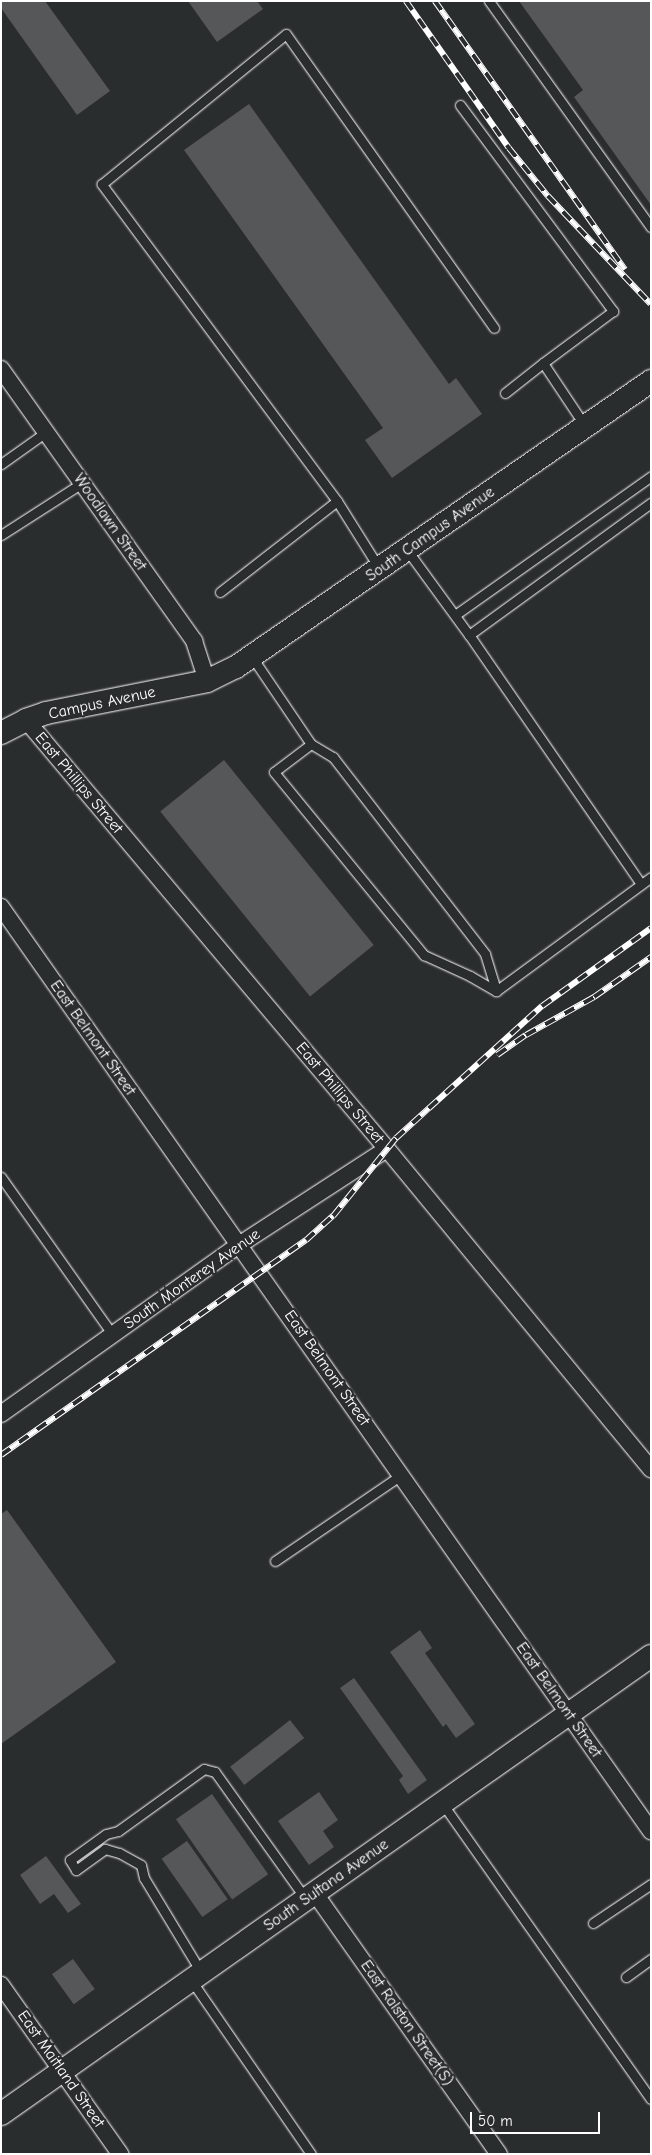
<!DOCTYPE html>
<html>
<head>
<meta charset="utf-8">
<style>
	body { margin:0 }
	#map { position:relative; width:652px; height:2155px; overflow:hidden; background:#2a2d2e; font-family:"Comic Neue",sans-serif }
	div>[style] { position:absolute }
	.building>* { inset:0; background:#555758; transform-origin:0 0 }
	.roads { filter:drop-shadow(0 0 1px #fff) drop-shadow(0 0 1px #fff) }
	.lane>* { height:9px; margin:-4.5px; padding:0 4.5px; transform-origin:4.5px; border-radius:4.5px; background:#2a2d2e }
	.street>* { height:16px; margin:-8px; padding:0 8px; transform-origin:8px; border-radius:8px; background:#2a2d2e }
	.secondary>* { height:22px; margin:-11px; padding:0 11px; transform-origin:11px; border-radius:11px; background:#2a2d2e }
	.rail>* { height:5.5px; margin-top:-2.75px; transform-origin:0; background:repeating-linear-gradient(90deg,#2a2d2e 0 11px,#fff 0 22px); box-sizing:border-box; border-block:1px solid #fff }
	span { translate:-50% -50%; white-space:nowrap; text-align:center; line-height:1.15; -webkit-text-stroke:4.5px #2a2d2e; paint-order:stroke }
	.street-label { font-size:16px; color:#fff }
	.frame { position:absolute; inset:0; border:2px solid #fff; pointer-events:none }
	.scale { position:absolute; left:470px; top:2112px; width:130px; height:22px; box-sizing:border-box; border:2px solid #fff; border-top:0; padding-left:6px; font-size:15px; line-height:18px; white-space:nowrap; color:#fff; -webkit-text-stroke:4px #2a2d2e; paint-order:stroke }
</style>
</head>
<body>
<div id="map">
	<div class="building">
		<i style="clip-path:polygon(1px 1px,45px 1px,110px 91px,77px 115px,1px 8px)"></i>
		<i style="clip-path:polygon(188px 1px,257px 1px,263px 9px,217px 42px)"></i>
		<i style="clip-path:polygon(519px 1px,651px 1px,651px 205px,574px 97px,583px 90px)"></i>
		<i style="clip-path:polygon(249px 104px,449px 384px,456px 378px,482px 414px,392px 478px,365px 440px,383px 428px,184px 150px)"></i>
		<i style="left:224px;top:760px;width:238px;height:82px;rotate:51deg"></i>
		<i style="clip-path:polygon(7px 1510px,116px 1662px,1px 1744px,1px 1514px)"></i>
		<i style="clip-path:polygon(420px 1630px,432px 1648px,425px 1653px,475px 1724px,456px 1738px,446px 1724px,443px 1727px,390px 1652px)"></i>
		<i style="clip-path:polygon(354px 1678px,427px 1780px,408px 1794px,399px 1780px,403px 1776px,340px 1688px)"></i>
		<i style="left:290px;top:1720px;width:23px;height:76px;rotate:52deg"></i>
		<i style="clip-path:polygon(319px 1792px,338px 1820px,323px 1831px,334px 1847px,309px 1865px,278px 1821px)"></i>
		<i style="left:212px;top:1794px;width:98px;height:44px;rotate:55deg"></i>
		<i style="left:187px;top:1841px;width:71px;height:31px;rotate:55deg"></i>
		<i style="clip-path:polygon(46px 1856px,81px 1904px,68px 1913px,54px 1894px,40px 1904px,20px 1875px)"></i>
		<i style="left:73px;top:1959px;width:37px;height:26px;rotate:54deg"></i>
	</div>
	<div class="roads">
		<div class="lane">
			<i style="left:489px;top:1px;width:278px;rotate:54.4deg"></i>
			<i style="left:460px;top:105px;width:257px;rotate:53.4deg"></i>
			<i style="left:613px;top:311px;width:87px;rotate:143.4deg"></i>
			<i style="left:505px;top:393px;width:48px;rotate:-38.3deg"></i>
			<i style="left:543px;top:363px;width:76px;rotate:56.3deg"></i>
			<i style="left:1px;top:464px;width:55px;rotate:-35.4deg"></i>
			<i style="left:337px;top:501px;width:395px;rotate:-126.6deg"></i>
			<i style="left:102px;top:184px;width:237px;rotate:-39.2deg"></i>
			<i style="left:286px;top:34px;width:360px;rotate:54.7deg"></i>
			<i style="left:1px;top:535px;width:96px;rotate:-32.7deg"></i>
			<i style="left:407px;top:550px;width:105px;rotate:53.9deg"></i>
			<i style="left:220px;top:592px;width:148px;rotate:-37.9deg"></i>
			<i style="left:337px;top:501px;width:79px;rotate:57.9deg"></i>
			<i style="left:455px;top:615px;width:240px;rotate:-35.3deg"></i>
			<i style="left:252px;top:657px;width:105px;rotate:55.9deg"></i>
			<i style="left:311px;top:744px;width:46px;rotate:142.9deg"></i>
			<i style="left:274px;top:772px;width:237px;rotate:50.7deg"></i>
			<i style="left:424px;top:955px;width:51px;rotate:24.5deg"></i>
			<i style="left:470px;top:976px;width:30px;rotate:30deg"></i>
			<i style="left:496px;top:991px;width:192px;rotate:-36.3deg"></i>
			<i style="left:311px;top:744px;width:26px;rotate:31deg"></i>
			<i style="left:333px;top:757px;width:249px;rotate:52.3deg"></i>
			<i style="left:485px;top:954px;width:39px;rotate:73deg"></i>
			<i style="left:641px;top:884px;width:303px;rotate:-124.6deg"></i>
			<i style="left:469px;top:635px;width:225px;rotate:-36deg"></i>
			<i style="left:1px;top:1177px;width:194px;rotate:54.7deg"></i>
			<i style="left:275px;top:1561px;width:153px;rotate:-34.3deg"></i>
			<i style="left:442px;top:1803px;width:362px;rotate:54.8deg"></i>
			<i style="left:593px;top:1923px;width:70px;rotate:-33.9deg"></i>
			<i style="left:201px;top:1972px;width:110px;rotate:-121.2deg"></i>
			<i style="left:144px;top:1878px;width:13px;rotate:-103deg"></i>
			<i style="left:141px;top:1865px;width:25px;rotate:-151deg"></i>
			<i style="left:119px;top:1853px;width:15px;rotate:-164deg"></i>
			<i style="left:105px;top:1849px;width:36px;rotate:144deg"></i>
			<i style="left:76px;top:1870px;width:12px;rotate:-121deg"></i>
			<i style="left:70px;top:1860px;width:44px;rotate:-35.8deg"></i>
			<i style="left:106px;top:1834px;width:12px;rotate:-14deg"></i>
			<i style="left:118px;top:1831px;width:106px;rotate:-35.8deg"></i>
			<i style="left:204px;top:1769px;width:11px;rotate:15deg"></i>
			<i style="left:215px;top:1772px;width:155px;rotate:54.5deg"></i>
			<i style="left:626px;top:1977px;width:31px;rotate:-36deg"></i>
			<i style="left:191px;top:1980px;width:211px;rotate:55.4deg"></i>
		</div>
		<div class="street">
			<i style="left:1px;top:369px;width:334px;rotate:54.6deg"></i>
			<i style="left:194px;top:641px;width:42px;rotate:72deg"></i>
			<i style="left:26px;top:720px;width:561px;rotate:49.92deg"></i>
			<i style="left:387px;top:1149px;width:415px;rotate:50.5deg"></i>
			<i style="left:1px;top:907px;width:1130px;rotate:54.88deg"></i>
			<i style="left:1px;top:1414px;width:292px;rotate:-35.4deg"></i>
			<i style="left:239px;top:1245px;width:176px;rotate:-33deg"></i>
			<i style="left:314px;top:1892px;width:321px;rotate:54.8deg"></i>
			<i style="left:1px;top:1985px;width:207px;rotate:54.8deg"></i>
		</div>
		<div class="secondary">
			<i style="left:1px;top:733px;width:28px;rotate:-27deg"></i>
			<i style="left:26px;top:720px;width:21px;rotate:-19deg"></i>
			<i style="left:46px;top:713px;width:164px;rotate:-11.2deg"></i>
			<i style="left:207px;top:681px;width:32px;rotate:-26deg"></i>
			<i style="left:236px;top:667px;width:504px;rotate:-34.57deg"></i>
			<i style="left:1px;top:2114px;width:795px;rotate:-35.17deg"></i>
		</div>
	</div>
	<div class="rail">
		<i style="left:406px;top:1px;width:179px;rotate:55deg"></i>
		<i style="left:509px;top:148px;width:62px;rotate:50.9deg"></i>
		<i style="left:548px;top:196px;width:149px;rotate:46.4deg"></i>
		<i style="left:435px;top:1px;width:329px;rotate:54.7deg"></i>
		<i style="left:497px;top:1055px;width:35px;rotate:-35deg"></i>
		<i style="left:526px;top:1035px;width:78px;rotate:-29.2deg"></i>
		<i style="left:594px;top:997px;width:70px;rotate:-35.1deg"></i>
		<i style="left:1px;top:1455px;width:373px;rotate:-35.2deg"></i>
		<i style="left:306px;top:1240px;width:36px;rotate:-42deg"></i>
		<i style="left:333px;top:1216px;width:100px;rotate:-51.1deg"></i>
		<i style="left:396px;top:1138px;width:45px;rotate:-42.3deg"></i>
		<i style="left:429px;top:1108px;width:152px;rotate:-42.1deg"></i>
		<i style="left:542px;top:1006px;width:134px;rotate:-35.6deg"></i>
	</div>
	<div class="street-label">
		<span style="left:110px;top:522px;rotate:55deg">Woodlawn Street</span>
		<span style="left:430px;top:534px;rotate:-35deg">South Campus Avenue</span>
		<span style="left:102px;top:703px;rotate:-12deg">Campus Avenue</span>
		<span style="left:79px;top:783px;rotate:50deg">East Phillips Street</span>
		<span style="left:93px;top:1038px;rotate:55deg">East Belmont Street</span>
		<span style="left:340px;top:1093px;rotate:50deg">East Phillips Street</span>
		<span style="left:192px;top:1279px;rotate:-35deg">South Monterey Avenue</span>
		<span style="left:327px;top:1368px;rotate:55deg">East Belmont Street</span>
		<span style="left:559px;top:1700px;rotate:55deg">East Belmont Street</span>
		<span style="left:326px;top:1885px;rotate:-35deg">South Sultana Avenue</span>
		<span style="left:407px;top:2023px;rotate:55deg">East Ralston Street(S)</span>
		<span style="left:61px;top:2069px;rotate:55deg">East Maitland Street</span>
	</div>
	<div class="frame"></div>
	<div class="scale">50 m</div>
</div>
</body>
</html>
